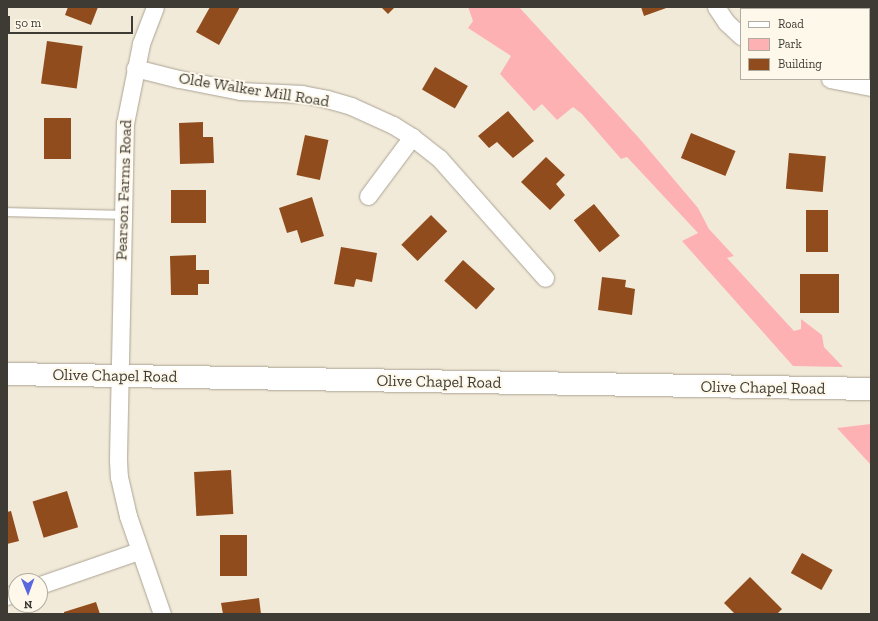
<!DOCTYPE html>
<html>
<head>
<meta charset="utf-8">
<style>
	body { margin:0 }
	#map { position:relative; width:878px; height:621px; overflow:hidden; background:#f2ead9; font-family:"Zilla Slab",serif }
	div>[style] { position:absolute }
	.green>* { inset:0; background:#feb1b3 }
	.building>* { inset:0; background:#904c1c; transform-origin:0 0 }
	.roads { filter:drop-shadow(0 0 1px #aba393) drop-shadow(0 0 1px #aba393) }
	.lane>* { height:8px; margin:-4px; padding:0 4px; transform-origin:4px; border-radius:4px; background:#fff }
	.street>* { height:17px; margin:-8.5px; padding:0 8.5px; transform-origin:8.5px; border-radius:8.5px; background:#fff }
	.secondary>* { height:22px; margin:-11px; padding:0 11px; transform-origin:11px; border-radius:11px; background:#fff }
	span { translate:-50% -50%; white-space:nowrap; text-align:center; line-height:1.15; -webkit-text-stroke:4px #fef8ea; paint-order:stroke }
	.street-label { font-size:16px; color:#3e3b34 }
	.frame { position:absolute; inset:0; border:8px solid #3e3b34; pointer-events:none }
	.legend { position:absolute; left:740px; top:8px; width:130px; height:72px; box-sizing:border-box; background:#fef8ea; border:1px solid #b1aca1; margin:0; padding:5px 7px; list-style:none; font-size:12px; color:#3e3b34 }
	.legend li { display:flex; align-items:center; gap:8px; height:20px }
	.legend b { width:20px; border:1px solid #b1aca1 }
	.north { position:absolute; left:8px; top:573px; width:40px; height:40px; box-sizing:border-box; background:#fef8ea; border:1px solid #b1aca1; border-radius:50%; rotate:179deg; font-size:11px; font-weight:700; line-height:16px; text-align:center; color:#3e3b34 }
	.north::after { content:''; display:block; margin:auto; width:14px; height:18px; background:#5869e0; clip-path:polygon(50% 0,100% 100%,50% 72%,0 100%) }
	.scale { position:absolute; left:8px; top:16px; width:125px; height:18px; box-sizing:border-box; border:2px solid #3e3b34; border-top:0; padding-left:5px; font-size:12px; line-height:14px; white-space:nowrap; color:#3e3b34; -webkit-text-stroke:3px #fef8ea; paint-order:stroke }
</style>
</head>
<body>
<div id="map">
	<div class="green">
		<i style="clip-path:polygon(468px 7px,519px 7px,639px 138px,698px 208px,709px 229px,734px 256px,727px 258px,794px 331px,801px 329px,801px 319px,822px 335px,824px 347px,843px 367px,793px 366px,682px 241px,698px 233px,627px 157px,621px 159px,582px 114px,573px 107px,557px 120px,542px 104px,534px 111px,500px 74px,511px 56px,468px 28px,473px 21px)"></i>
		<i style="clip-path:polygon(871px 424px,871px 465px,837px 428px)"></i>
	</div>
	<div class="building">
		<i style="clip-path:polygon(68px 7px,98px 7px,91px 25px,65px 15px)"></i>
		<i style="clip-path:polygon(210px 7px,240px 7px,219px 45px,196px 32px)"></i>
		<i style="clip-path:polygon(381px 7px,395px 7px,388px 14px)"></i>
		<i style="clip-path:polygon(641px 7px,669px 7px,644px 16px)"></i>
		<i style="clip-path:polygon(788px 7px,816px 7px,814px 9px,791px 9px)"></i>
		<i style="clip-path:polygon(838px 7px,871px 7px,871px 37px,869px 36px,869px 9px,837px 9px)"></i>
		<i style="left:47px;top:41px;width:36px;height:43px;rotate:8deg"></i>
		<i style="left:435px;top:67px;width:38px;height:26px;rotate:30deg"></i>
		<i style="clip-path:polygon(508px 111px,534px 141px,513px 158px,497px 142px,489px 148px,478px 136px)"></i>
		<i style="left:44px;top:118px;width:27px;height:41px"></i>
		<i style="clip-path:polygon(203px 122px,203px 137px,213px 137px,214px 163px,180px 164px,179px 123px)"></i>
		<i style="left:691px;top:133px;width:48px;height:27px;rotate:22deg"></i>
		<i style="left:305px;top:135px;width:24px;height:41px;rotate:12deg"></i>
		<i style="left:789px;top:153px;width:37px;height:36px;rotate:5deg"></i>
		<i style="clip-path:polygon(546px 157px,565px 175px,556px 184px,565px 195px,550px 210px,521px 182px)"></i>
		<i style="left:206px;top:190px;width:33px;height:35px;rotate:90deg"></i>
		<i style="clip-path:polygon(312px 197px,324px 236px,301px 243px,297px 230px,287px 233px,279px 208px)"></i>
		<i style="left:594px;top:204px;width:41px;height:26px;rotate:51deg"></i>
		<i style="left:806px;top:210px;width:22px;height:42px"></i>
		<i style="left:431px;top:215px;width:23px;height:42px;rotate:45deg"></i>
		<i style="clip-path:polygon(341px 247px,377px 253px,372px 282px,356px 279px,354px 287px,334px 284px)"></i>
		<i style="clip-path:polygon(196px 255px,196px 270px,209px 270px,209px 284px,198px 284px,198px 295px,171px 295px,170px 256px)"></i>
		<i style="left:463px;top:260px;width:43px;height:28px;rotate:42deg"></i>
		<i style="left:800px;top:274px;width:39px;height:39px"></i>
		<i style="clip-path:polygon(602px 277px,626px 280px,625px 287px,635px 289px,632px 315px,598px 310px)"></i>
		<i style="left:231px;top:470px;width:44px;height:37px;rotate:87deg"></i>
		<i style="left:67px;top:491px;width:38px;height:36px;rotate:73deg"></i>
		<i style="clip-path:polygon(11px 511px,19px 541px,7px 544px,7px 512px)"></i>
		<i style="left:220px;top:535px;width:27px;height:41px"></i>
		<i style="left:802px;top:553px;width:35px;height:23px;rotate:29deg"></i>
		<i style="clip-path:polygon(750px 577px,782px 609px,777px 614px,735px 614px,724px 603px)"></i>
		<i style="clip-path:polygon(259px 598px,261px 614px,223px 614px,221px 603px)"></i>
		<i style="clip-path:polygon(96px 602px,100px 614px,64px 614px,64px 612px)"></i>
	</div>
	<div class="roads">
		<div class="lane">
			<i style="left:7px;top:212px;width:115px;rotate:1.5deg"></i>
		</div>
		<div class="street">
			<i style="left:155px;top:7px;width:40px;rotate:111deg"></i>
			<i style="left:141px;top:44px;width:81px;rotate:101.4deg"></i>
			<i style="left:125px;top:123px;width:337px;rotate:91.2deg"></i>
			<i style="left:118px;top:460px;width:17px;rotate:87deg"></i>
			<i style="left:119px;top:477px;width:40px;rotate:77deg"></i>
			<i style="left:128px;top:516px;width:104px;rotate:70.9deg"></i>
			<i style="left:716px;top:7px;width:18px;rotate:56deg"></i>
			<i style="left:726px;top:22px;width:21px;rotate:43deg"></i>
			<i style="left:135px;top:68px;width:45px;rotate:14deg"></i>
			<i style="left:179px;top:79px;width:62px;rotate:11.1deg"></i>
			<i style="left:240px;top:91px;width:62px;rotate:2.8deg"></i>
			<i style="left:302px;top:94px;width:25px;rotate:11deg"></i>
			<i style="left:327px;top:99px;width:25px;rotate:16deg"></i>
			<i style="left:351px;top:106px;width:46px;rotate:24.3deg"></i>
			<i style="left:393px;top:125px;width:22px;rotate:32deg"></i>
			<i style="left:412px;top:137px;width:34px;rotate:38deg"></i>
			<i style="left:439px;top:158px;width:160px;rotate:48.5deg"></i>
			<i style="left:830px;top:79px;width:42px;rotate:11deg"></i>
			<i style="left:368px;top:196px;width:74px;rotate:-53.3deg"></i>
			<i style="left:40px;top:585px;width:105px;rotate:-19deg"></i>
			<i style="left:7px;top:596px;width:9px;rotate:-18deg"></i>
		</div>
		<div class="secondary">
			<i style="left:7px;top:374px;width:864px;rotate:0.99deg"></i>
		</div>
	</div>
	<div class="street-label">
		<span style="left:254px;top:90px;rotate:9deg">Olde Walker Mill Road</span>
		<span style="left:124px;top:190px;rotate:-88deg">Pearson Farms Road</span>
		<span style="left:115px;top:376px;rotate:1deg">Olive Chapel Road</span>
		<span style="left:439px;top:382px;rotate:1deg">Olive Chapel Road</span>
		<span style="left:763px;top:388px;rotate:1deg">Olive Chapel Road</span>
	</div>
	<div class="frame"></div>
	<ul class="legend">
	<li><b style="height:5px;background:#fff"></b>Road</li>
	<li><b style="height:11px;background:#feb1b3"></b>Park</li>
	<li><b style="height:11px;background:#904c1c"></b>Building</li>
	</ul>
	<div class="north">N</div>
	<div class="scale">50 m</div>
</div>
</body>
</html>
